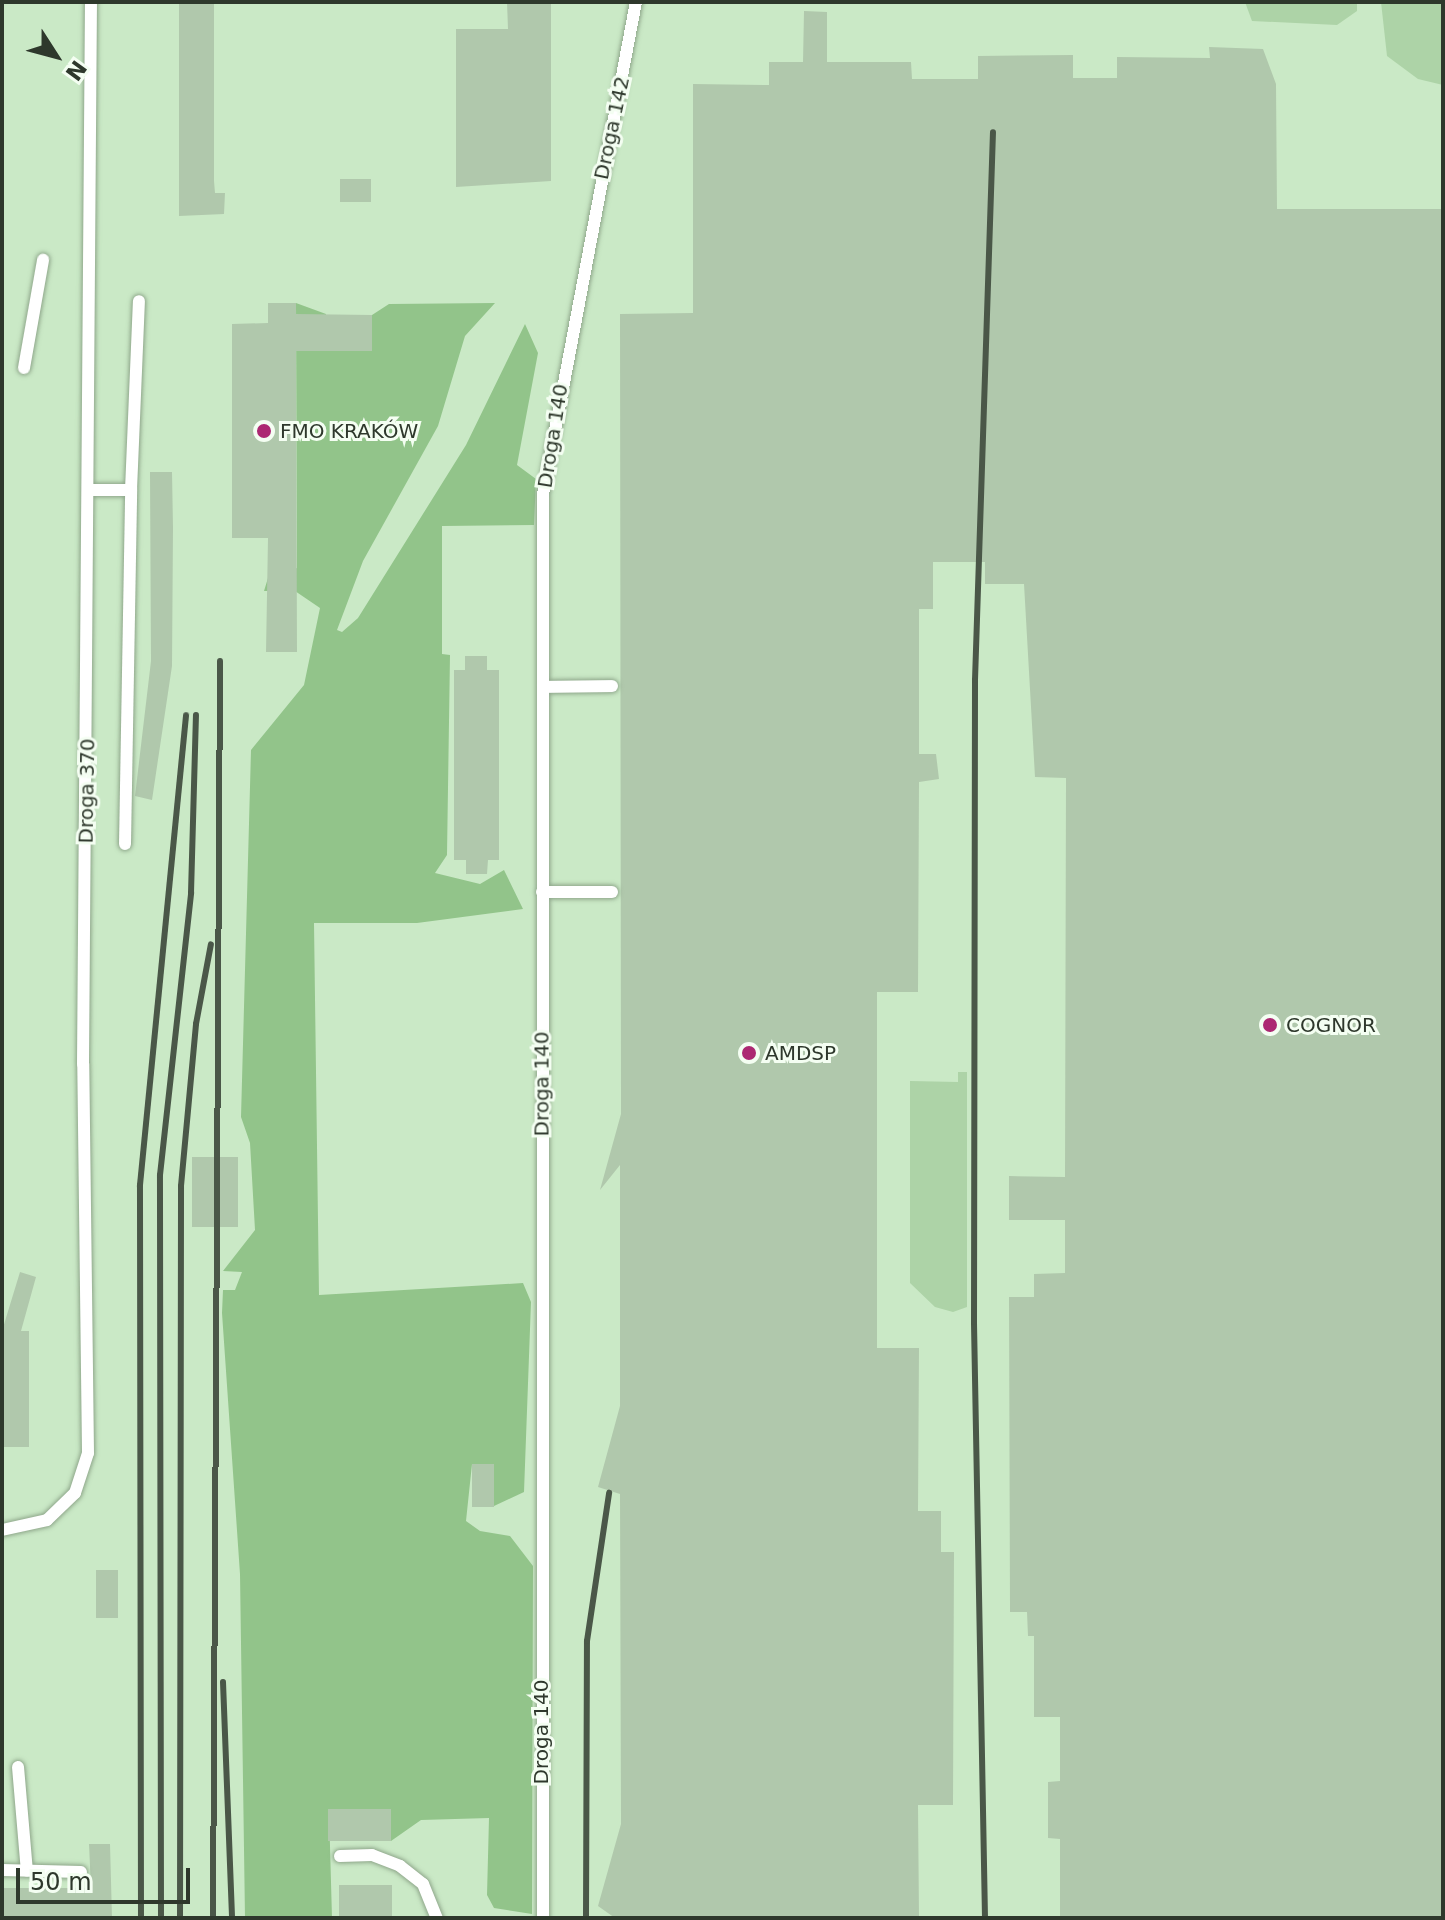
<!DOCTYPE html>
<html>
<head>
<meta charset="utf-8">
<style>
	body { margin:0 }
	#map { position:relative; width:1445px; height:1920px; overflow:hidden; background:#dcf6d8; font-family:"DejaVu Sans",sans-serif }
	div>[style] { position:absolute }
	.built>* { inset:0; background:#cae9c6; transform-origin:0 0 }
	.green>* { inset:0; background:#add3a7 }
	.forest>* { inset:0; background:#92c48a }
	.building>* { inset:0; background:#b0c8ac; transform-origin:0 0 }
	.roads { filter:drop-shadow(0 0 2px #8fa78b) drop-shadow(0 0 2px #8fa78b) }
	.lane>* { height:12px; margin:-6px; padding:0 6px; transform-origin:6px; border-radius:6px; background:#fff }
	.rail>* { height:6px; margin:-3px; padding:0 3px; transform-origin:3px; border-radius:3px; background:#4a5748 }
	.dots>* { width:22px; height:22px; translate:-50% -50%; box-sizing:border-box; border:4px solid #f4fef2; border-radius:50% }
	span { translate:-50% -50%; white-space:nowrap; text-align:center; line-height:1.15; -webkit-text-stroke:6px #f4fef2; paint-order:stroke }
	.street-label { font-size:20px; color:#2e382c }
	.poi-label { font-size:20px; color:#2e382c }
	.left { translate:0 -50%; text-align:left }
	.frame { position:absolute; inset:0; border:4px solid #2e382c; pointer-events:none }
	.north { position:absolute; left:16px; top:16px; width:80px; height:80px; -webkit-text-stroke:6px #f4fef2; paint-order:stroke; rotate:126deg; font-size:22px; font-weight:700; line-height:32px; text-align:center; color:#2e382c }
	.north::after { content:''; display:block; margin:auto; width:28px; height:36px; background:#2e382c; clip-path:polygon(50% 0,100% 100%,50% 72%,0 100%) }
	.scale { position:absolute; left:16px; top:1868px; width:174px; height:36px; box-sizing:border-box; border:4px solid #2e382c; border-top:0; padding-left:10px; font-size:24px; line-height:28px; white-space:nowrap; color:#2e382c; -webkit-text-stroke:6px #f4fef2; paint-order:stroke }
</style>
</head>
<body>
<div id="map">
	<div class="built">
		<i style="left:2px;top:2px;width:1441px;height:1916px"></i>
	</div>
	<div class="green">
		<i style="clip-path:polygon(1245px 2px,1357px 2px,1357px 11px,1337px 25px,1252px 21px)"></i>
		<i style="clip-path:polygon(1381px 2px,1443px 2px,1443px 85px,1418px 79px,1387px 56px)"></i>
		<i style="clip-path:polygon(958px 1072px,967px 1072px,967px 1307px,953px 1312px,935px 1307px,910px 1283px,910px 1081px,958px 1082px)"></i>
	</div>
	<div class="forest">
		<i style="clip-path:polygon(296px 303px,326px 314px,326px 350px,371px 350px,372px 315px,389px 304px,495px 303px,465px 336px,438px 426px,363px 561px,337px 630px,342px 632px,358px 618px,466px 445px,525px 324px,538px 353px,517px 465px,536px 479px,534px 525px,442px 526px,442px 654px,450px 655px,447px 855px,435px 873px,480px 884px,504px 870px,523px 909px,417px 923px,314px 923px,319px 1295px,523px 1283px,531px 1302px,524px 1492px,494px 1506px,494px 1464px,472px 1464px,466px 1521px,480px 1531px,510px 1536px,533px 1566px,532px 1914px,494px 1908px,487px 1895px,489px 1818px,421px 1820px,391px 1841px,391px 1809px,329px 1810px,332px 1918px,245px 1918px,240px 1574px,222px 1313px,223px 1290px,235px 1290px,242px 1272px,223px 1271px,255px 1230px,250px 1143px,241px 1117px,251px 750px,304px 685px,320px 608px,295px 591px,264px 591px,268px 578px,297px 568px)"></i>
	</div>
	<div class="building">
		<i style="clip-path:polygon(179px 2px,214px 2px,214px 181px,215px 193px,225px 193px,224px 214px,179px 216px)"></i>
		<i style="clip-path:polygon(507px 2px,551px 2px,551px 181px,456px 187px,456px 29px,508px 29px)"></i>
		<i style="clip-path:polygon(804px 11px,827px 12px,827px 62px,911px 62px,912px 79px,978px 79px,978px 56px,1073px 55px,1073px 78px,1117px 78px,1117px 57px,1210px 58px,1209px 47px,1263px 49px,1276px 84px,1277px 209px,1443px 209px,1443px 1918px,1060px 1918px,1060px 1839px,1048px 1838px,1048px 1782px,1060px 1781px,1060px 1717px,1034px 1717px,1034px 1636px,1028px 1636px,1027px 1612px,1010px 1612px,1009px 1297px,1034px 1297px,1034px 1274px,1065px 1273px,1065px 1220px,1009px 1220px,1009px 1176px,1065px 1177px,1066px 778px,1035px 777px,1024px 584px,985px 584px,985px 562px,933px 562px,933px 609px,919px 609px,919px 754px,936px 754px,939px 779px,919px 782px,918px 992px,877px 992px,877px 1348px,919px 1348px,918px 1511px,941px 1511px,941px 1552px,954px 1552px,953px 1805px,918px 1805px,919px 1918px,615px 1918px,598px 1906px,621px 1824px,620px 1494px,598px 1487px,620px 1406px,620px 1165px,600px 1190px,621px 1114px,620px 314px,693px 313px,693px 84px,769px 85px,769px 62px,803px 62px)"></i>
		<i style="left:340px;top:179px;width:31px;height:23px"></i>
		<i style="clip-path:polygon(268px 303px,296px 303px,296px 314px,372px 315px,372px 351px,296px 351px,297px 652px,266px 652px,268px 538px,232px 538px,232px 324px,268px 323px)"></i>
		<i style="clip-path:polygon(150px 472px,172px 472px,173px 528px,172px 666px,152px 800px,135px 796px,151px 661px)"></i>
		<i style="clip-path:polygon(465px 656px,487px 656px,487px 670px,499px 670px,499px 860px,488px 860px,487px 874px,466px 874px,466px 860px,454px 860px,454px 670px,465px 670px)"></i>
		<i style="left:192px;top:1157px;width:46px;height:70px"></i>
		<i style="clip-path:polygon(20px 1272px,36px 1277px,21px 1331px,29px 1331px,29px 1447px,2px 1447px,2px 1331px)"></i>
		<i style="left:472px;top:1464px;width:22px;height:43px"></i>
		<i style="left:118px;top:1570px;width:48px;height:22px;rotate:90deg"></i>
		<i style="left:391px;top:1809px;width:32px;height:63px;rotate:90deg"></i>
		<i style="clip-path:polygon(89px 1844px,110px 1844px,112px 1918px,2px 1918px,2px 1888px,91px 1888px)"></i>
		<i style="left:392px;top:1885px;width:33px;height:53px;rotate:90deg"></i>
	</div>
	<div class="roads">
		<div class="lane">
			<i style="left:24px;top:368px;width:110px;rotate:-80deg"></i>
			<i style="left:90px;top:490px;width:41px"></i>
			<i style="left:131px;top:490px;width:189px;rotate:-87.6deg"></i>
			<i style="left:543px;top:687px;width:69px;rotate:-0.8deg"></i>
			<i style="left:125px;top:844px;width:354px;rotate:-89deg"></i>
			<i style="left:542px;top:892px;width:70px"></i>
			<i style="left:2px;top:1530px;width:46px;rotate:-12.5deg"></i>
			<i style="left:47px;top:1520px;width:39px;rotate:-44deg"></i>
			<i style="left:75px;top:1493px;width:42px;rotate:-72deg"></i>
			<i style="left:88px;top:1453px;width:389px;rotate:-90.7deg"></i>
			<i style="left:83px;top:1064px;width:1062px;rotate:-89.57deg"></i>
			<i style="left:18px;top:1767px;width:104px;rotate:85.1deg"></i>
			<i style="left:340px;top:1856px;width:32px;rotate:-2deg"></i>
			<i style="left:372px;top:1855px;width:30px;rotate:21deg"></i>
			<i style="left:400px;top:1866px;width:29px;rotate:38deg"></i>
			<i style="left:423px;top:1884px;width:37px;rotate:68deg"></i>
			<i style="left:2px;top:1870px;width:79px;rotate:1.5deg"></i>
			<i style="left:543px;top:1918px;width:1424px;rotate:-90deg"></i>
			<i style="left:543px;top:494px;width:501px;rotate:-79.3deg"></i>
		</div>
	</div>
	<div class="rail">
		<i style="left:223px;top:1682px;width:236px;rotate:87.8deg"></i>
		<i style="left:141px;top:1918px;width:733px;rotate:-90.08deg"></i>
		<i style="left:140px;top:1185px;width:472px;rotate:-84.4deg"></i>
		<i style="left:161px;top:1918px;width:743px;rotate:-90.08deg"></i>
		<i style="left:160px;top:1175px;width:284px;rotate:-83.7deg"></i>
		<i style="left:191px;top:893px;width:178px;rotate:-88.4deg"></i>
		<i style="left:180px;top:1918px;width:732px;rotate:-89.92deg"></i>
		<i style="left:181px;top:1186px;width:163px;rotate:-84.7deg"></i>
		<i style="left:196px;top:1024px;width:81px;rotate:-79.4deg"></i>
		<i style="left:213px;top:1918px;width:1257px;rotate:-89.68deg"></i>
		<i style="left:586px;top:1918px;width:277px;rotate:-89.8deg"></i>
		<i style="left:587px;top:1641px;width:150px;rotate:-81.5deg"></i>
		<i style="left:985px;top:1918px;width:596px;rotate:-91.06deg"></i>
		<i style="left:974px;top:1322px;width:642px;rotate:-89.91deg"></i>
		<i style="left:975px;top:680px;width:548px;rotate:-88.12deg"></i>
	</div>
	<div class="dots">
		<i style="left:264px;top:431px;background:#ac2872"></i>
		<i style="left:1270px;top:1025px;background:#ac2872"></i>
		<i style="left:749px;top:1053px;background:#ac2872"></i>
	</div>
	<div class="street-label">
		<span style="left:612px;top:128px;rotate:-78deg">Droga 142</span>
		<span style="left:553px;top:436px;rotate:-81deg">Droga 140</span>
		<span style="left:87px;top:791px;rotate:-89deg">Droga 370</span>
		<span style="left:542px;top:1084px;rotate:-90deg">Droga 140</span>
		<span style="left:541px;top:1732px;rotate:-90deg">Droga 140</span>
	</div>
	<div class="poi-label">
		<span class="left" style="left:280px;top:431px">FMO KRAKÓW</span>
		<span class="left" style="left:1286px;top:1025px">COGNOR</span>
		<span class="left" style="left:765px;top:1053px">AMDSP</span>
	</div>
	<div class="frame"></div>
	<div class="north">N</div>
	<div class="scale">50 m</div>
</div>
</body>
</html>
